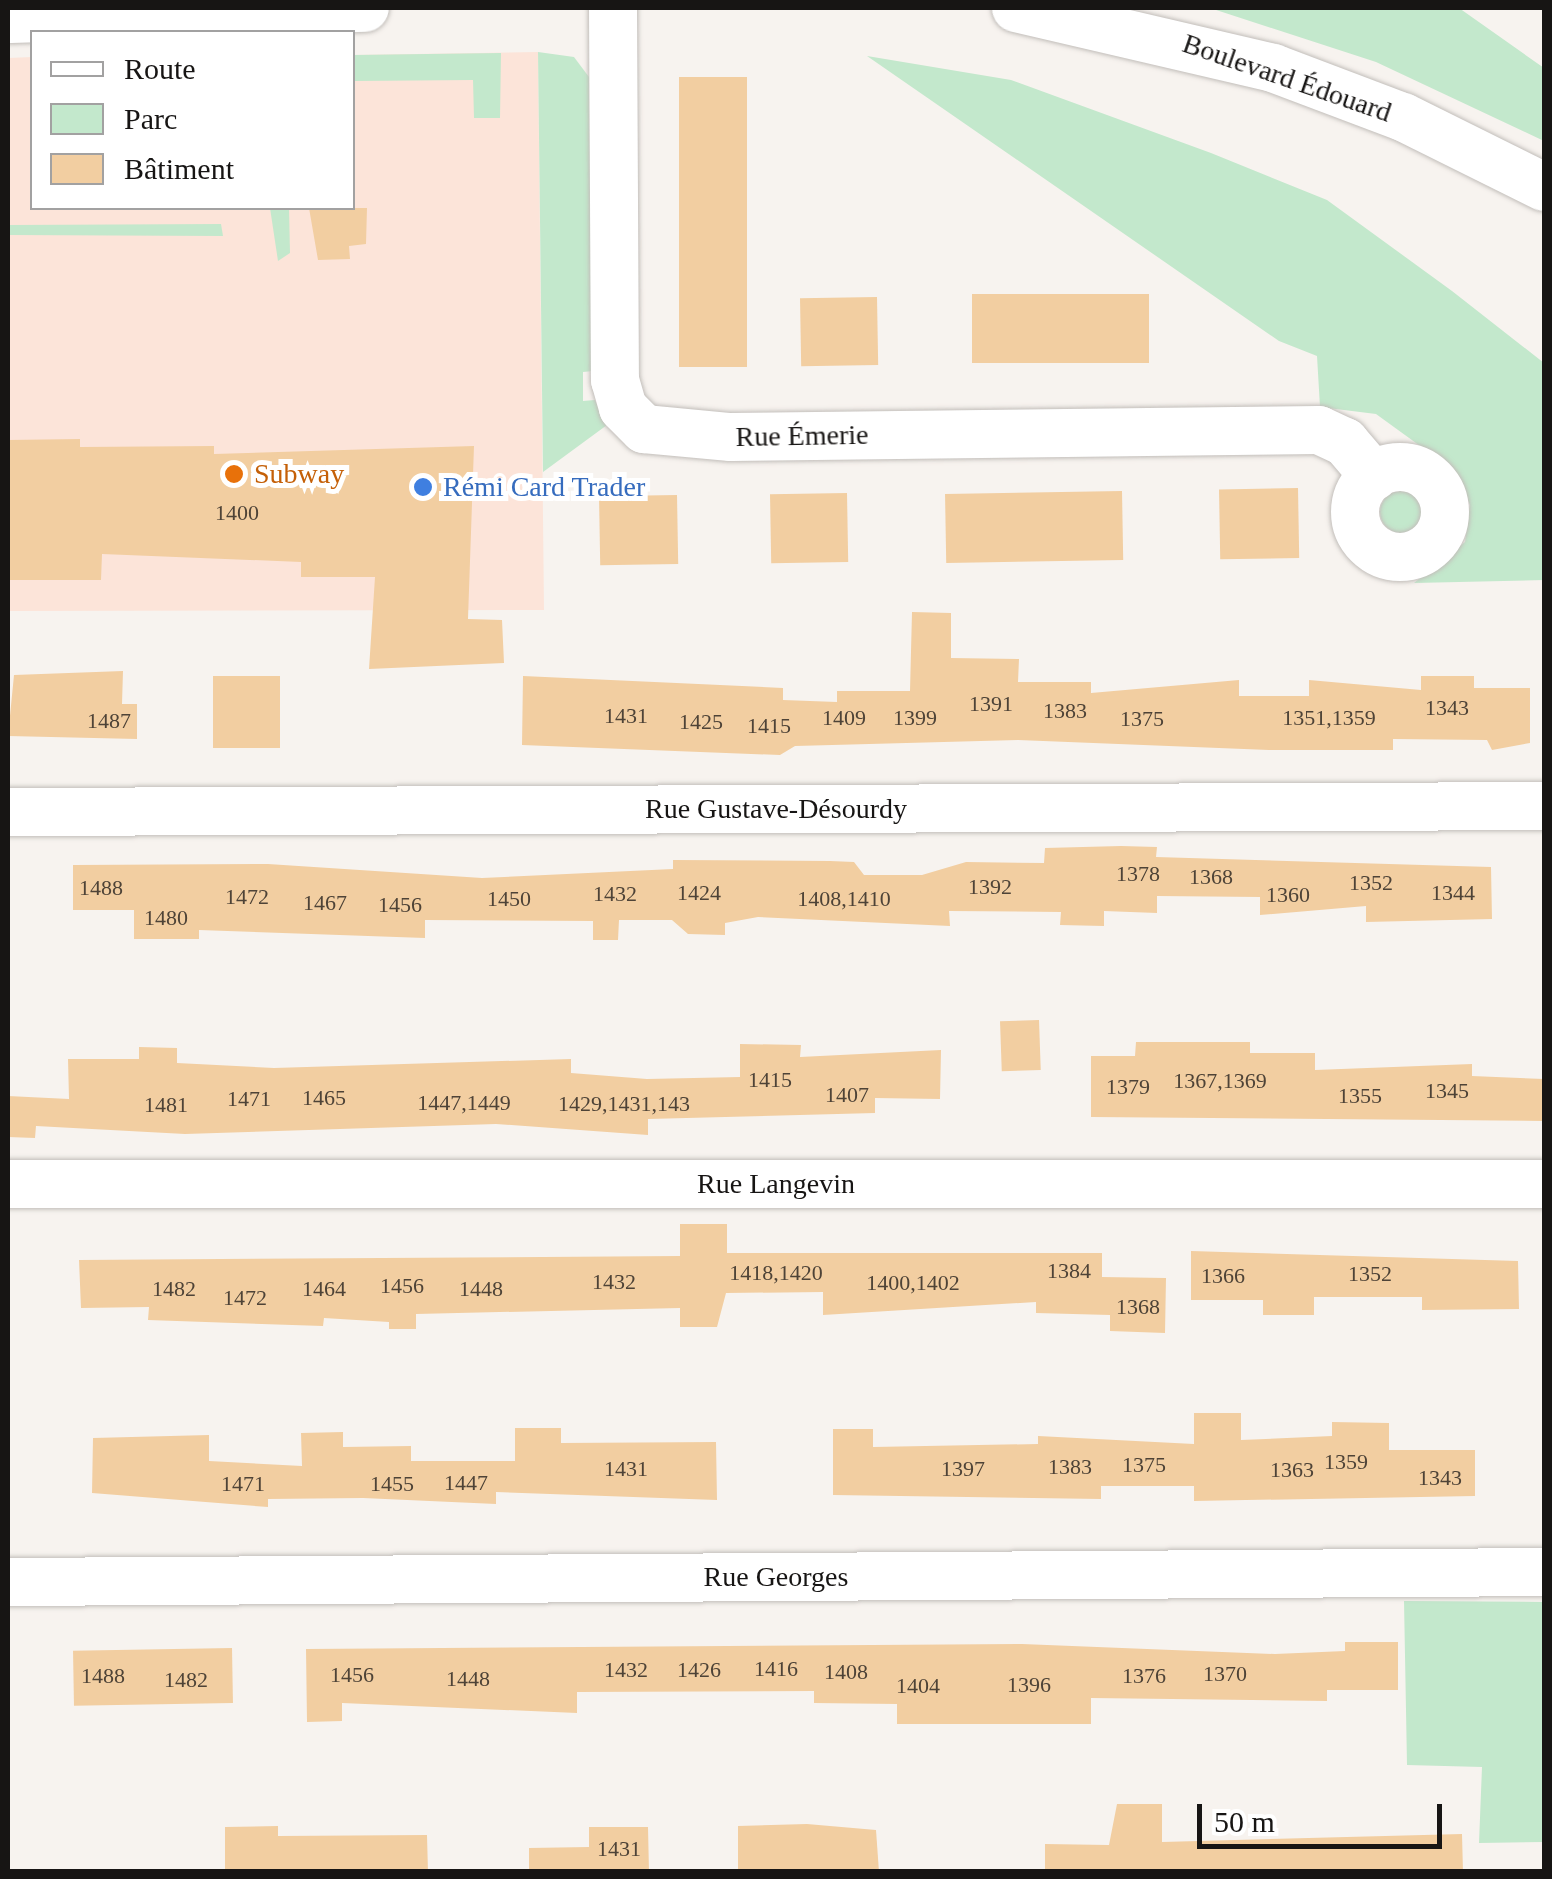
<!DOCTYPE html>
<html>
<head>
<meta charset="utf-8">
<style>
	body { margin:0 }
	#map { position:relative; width:1552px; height:1879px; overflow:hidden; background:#f7f3ef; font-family:Georgia,serif }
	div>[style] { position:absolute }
	.commercial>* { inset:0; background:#fce4d9 }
	.green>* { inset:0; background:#c3e8cc }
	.round { border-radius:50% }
	.building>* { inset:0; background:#f2cea1; transform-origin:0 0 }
	.roads { filter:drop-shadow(0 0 2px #c2beba) drop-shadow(0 0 2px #c2beba) }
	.minor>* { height:48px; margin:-24px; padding:0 24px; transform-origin:24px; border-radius:24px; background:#fff }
	.minor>.ring { margin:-24px; padding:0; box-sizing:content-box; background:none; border:48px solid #fff; border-radius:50% }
	.dots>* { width:28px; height:28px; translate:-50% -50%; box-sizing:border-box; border:5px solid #fff; border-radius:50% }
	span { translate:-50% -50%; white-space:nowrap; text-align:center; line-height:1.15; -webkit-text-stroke:10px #fff; paint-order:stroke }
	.number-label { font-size:22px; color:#4e4337 }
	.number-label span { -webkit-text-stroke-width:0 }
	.street-label { font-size:28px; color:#171514 }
	.food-label { font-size:28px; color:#c56008 }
	.left { translate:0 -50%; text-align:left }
	.shop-label { font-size:28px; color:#366cbe }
	.frame { position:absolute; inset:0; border:10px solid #171514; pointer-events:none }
	.legend { position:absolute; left:30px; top:30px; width:325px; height:180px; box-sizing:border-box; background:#fff; border:2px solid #a2a1a1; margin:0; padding:12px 18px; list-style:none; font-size:30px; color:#171514 }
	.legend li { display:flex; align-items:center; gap:20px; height:50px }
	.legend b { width:50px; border:2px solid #a2a1a1 }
	.scale { position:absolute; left:1197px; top:1804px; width:245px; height:45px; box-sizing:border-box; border:5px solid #171514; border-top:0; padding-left:12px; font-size:30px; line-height:35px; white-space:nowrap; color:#171514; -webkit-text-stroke:8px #fff; paint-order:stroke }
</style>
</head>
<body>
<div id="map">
	<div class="commercial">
		<i style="clip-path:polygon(538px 52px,544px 610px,8px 611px,8px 58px,32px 57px,32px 208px,352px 208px,353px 55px)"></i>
	</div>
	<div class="green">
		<i style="clip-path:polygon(1210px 8px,1459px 8px,1544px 68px,1544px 141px,1376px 62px)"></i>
		<i style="clip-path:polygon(538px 52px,574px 57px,589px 77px,593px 371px,583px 372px,583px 401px,595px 400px,607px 425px,543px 472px)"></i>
		<i style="clip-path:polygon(501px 53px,500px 118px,474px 118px,473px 80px,353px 81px,353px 55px)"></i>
		<i style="clip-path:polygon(867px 56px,1011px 80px,1211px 153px,1327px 200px,1452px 291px,1544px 363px,1544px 580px,1414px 583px,1465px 542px,1470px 505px,1456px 472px,1376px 414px,1320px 407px,1317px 356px,1279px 341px)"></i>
		<i style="clip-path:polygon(270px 208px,289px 208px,290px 253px,278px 261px)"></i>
		<i style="clip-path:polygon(8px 225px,221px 224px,223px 236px,8px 235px)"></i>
		<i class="round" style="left:1380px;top:491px;width:42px;height:42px"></i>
		<i style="clip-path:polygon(1404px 1601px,1544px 1602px,1544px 1842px,1479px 1843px,1482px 1767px,1407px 1765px)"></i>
	</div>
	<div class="building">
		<i style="left:747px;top:77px;width:290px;height:68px;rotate:90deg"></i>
		<i style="clip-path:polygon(309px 208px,367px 208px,366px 244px,349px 246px,350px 259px,318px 260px)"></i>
		<i style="left:1149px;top:294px;width:69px;height:177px;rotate:90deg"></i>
		<i style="left:877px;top:297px;width:68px;height:77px;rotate:89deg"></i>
		<i style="clip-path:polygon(80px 439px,80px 447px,214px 446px,214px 454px,474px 446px,468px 619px,502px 620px,504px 663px,369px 669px,375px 577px,301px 577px,301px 562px,102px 554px,101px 580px,8px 580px,8px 440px)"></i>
		<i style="left:1298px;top:488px;width:70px;height:79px;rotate:89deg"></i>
		<i style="left:1122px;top:491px;width:69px;height:177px;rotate:89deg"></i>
		<i style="left:847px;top:493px;width:69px;height:77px;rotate:89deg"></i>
		<i style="left:677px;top:495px;width:69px;height:78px;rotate:89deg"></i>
		<i style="clip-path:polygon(912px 612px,951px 613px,951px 658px,1019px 659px,1018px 682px,1091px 682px,1091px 693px,1239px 680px,1239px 696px,1309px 696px,1309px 680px,1421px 690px,1421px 676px,1474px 676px,1474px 688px,1530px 688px,1530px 743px,1492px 750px,1487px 740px,1393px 739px,1393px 750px,1269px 750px,1018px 740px,795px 746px,780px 755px,522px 745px,523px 676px,783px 688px,783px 700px,837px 702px,837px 691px,910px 691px)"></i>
		<i style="clip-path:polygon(123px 671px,122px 704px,137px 704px,137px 739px,8px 736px,14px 675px)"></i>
		<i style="left:213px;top:676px;width:67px;height:72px"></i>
		<i style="clip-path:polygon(1121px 846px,1157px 847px,1156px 857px,1491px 867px,1492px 919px,1366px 922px,1366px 906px,1260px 915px,1260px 897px,1157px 896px,1157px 913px,1104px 911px,1104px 926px,1060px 925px,1061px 912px,949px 911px,950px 926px,758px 917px,725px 923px,725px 935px,688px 934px,672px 920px,619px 920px,618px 940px,593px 940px,593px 921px,425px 920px,425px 938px,199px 930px,199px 939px,134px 939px,134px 910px,73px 910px,73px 865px,268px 864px,482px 878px,673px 869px,673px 860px,830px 861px,854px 862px,864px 875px,922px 875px,966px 862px,1044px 863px,1045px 848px)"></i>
		<i style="left:1039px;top:1020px;width:50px;height:39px;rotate:88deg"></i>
		<i style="clip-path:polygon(1136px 1042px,1250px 1042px,1250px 1053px,1315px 1053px,1315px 1070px,1472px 1064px,1472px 1076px,1544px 1079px,1544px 1121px,1091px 1117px,1091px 1056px,1135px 1056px)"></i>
		<i style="clip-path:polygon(740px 1044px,801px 1045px,800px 1057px,941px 1050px,940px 1099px,875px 1098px,875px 1113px,648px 1119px,648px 1135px,496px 1124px,185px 1134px,36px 1126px,35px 1138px,8px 1137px,8px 1096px,69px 1099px,68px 1059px,139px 1059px,139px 1047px,177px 1048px,177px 1063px,274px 1068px,571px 1059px,571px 1073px,647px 1079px,740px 1077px)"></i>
		<i style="clip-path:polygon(680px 1224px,727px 1224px,727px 1253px,1102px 1253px,1102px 1277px,1166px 1278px,1165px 1333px,1110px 1331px,1110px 1315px,1036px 1313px,1036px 1302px,823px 1315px,823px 1292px,726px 1293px,717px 1327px,680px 1327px,680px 1308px,416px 1314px,416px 1329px,389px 1329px,389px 1322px,324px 1318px,323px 1326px,148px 1320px,149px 1307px,81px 1308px,79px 1260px,680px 1256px)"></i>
		<i style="clip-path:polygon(1191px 1251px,1518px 1261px,1519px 1309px,1422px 1310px,1422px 1297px,1314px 1297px,1314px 1315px,1263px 1315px,1263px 1300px,1191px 1300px)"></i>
		<i style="clip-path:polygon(1194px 1413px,1241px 1413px,1241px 1440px,1332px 1436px,1332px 1422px,1389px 1423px,1389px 1450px,1475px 1450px,1475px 1496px,1194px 1501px,1194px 1486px,1101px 1486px,1101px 1499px,833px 1495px,833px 1429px,873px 1429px,873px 1447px,1038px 1444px,1038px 1436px,1194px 1444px)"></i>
		<i style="clip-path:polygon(515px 1428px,561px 1428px,561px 1443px,716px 1442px,717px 1500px,496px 1492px,496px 1504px,363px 1498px,268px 1499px,268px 1507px,92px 1493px,93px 1438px,209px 1435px,209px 1461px,302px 1466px,301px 1433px,343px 1432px,343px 1447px,411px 1446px,411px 1461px,515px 1461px)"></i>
		<i style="clip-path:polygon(1345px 1642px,1398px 1642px,1398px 1690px,1327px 1690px,1327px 1701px,1091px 1698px,1091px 1724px,897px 1724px,897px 1704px,814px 1703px,814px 1691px,577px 1692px,577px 1713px,342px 1703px,342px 1721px,307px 1722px,306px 1649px,1022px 1644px,1275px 1654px,1345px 1651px)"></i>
		<i style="left:232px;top:1648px;width:55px;height:159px;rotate:89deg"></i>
		<i style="clip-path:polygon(1117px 1804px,1162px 1804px,1162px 1842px,1462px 1834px,1463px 1872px,1045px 1872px,1045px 1844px,1109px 1845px)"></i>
		<i style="clip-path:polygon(807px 1824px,876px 1830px,879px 1872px,738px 1872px,738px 1826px)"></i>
		<i style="clip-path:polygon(278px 1826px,278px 1836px,427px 1835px,428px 1872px,225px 1872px,225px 1827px)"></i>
		<i style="clip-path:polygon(589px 1827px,648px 1827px,649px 1872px,529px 1872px,529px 1848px,589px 1847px)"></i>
	</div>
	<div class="roads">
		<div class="minor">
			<i style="left:613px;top:8px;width:372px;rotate:89.7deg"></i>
			<i style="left:615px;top:380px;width:29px;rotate:74deg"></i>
			<i style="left:623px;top:408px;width:30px;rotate:45deg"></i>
			<i style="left:644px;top:429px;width:87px;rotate:5.3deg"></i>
			<i style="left:731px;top:437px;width:588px;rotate:-0.68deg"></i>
			<i style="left:1319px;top:430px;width:29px;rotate:25deg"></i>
			<i style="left:1345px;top:442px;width:45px;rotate:49.5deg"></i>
			<i style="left:1016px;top:8px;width:264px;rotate:13.1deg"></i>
			<i style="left:1273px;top:68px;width:139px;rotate:20.7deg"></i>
			<i style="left:1403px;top:117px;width:157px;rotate:26.4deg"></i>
			<i style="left:8px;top:19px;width:357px;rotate:-1.8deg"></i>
			<i class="ring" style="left:1355px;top:467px;width:42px;height:42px"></i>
			<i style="left:8px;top:812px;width:1536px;rotate:-0.22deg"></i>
			<i style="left:8px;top:1184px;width:1536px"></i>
			<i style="left:8px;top:1582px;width:1536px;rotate:-0.37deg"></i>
		</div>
	</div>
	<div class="dots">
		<i style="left:234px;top:474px;background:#e8710a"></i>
		<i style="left:423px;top:487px;background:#3f7fe0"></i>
	</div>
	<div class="number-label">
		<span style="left:237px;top:513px">1400</span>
		<span style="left:991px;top:704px">1391</span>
		<span style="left:1447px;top:708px">1343</span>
		<span style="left:1065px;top:711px">1383</span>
		<span style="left:626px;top:716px">1431</span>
		<span style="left:844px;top:718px">1409</span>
		<span style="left:915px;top:718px">1399</span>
		<span style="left:1329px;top:718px">1351,1359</span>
		<span style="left:1142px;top:719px">1375</span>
		<span style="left:109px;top:721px">1487</span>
		<span style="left:701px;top:722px">1425</span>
		<span style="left:769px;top:726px">1415</span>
		<span style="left:1138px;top:874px">1378</span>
		<span style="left:1211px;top:877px">1368</span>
		<span style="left:1371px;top:883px">1352</span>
		<span style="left:990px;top:887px">1392</span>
		<span style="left:101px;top:888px">1488</span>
		<span style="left:699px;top:893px">1424</span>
		<span style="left:1453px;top:893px">1344</span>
		<span style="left:615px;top:894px">1432</span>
		<span style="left:1288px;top:895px">1360</span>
		<span style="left:247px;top:897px">1472</span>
		<span style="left:509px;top:899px">1450</span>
		<span style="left:844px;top:899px">1408,1410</span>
		<span style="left:325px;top:903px">1467</span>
		<span style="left:400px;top:905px">1456</span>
		<span style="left:166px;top:918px">1480</span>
		<span style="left:770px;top:1080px">1415</span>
		<span style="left:1220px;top:1081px">1367,1369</span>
		<span style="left:1128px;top:1087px">1379</span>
		<span style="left:1447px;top:1091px">1345</span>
		<span style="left:847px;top:1095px">1407</span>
		<span style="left:1360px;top:1096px">1355</span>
		<span style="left:324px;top:1098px">1465</span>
		<span style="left:249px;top:1099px">1471</span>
		<span style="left:464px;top:1103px">1447,1449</span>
		<span style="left:624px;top:1104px">1429,1431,143</span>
		<span style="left:166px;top:1105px">1481</span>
		<span style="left:1069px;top:1271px">1384</span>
		<span style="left:776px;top:1273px">1418,1420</span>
		<span style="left:1370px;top:1274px">1352</span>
		<span style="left:1223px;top:1276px">1366</span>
		<span style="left:614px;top:1282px">1432</span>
		<span style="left:913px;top:1283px">1400,1402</span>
		<span style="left:402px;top:1286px">1456</span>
		<span style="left:174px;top:1289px">1482</span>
		<span style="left:324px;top:1289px">1464</span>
		<span style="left:481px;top:1289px">1448</span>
		<span style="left:245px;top:1298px">1472</span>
		<span style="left:1138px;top:1307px">1368</span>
		<span style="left:1346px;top:1462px">1359</span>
		<span style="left:1144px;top:1465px">1375</span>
		<span style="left:1070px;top:1467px">1383</span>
		<span style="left:626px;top:1469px">1431</span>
		<span style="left:963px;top:1469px">1397</span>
		<span style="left:1292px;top:1470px">1363</span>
		<span style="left:1440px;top:1478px">1343</span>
		<span style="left:466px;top:1483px">1447</span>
		<span style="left:243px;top:1484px">1471</span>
		<span style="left:392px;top:1484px">1455</span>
		<span style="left:776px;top:1669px">1416</span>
		<span style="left:626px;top:1670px">1432</span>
		<span style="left:699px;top:1670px">1426</span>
		<span style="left:846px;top:1672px">1408</span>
		<span style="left:1225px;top:1674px">1370</span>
		<span style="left:352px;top:1675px">1456</span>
		<span style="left:103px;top:1676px">1488</span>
		<span style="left:1144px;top:1676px">1376</span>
		<span style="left:468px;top:1679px">1448</span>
		<span style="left:186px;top:1680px">1482</span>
		<span style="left:1029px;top:1685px">1396</span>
		<span style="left:918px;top:1686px">1404</span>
		<span style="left:619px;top:1849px">1431</span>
	</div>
	<div class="street-label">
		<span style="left:1287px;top:78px;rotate:19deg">Boulevard Édouard</span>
		<span style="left:802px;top:436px;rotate:-1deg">Rue Émerie</span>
		<span style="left:776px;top:809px">Rue Gustave-Désourdy</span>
		<span style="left:776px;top:1184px">Rue Langevin</span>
		<span style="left:776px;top:1577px">Rue Georges</span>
	</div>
	<div class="food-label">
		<span class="left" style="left:254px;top:474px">Subway</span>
	</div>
	<div class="shop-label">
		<span class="left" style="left:443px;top:487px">Rémi Card Trader</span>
	</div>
	<div class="frame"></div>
	<ul class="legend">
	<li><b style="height:12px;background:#fff"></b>Route</li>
	<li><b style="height:28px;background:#c3e8cc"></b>Parc</li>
	<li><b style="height:28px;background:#f2cea1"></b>Bâtiment</li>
	</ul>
	<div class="scale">50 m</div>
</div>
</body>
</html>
